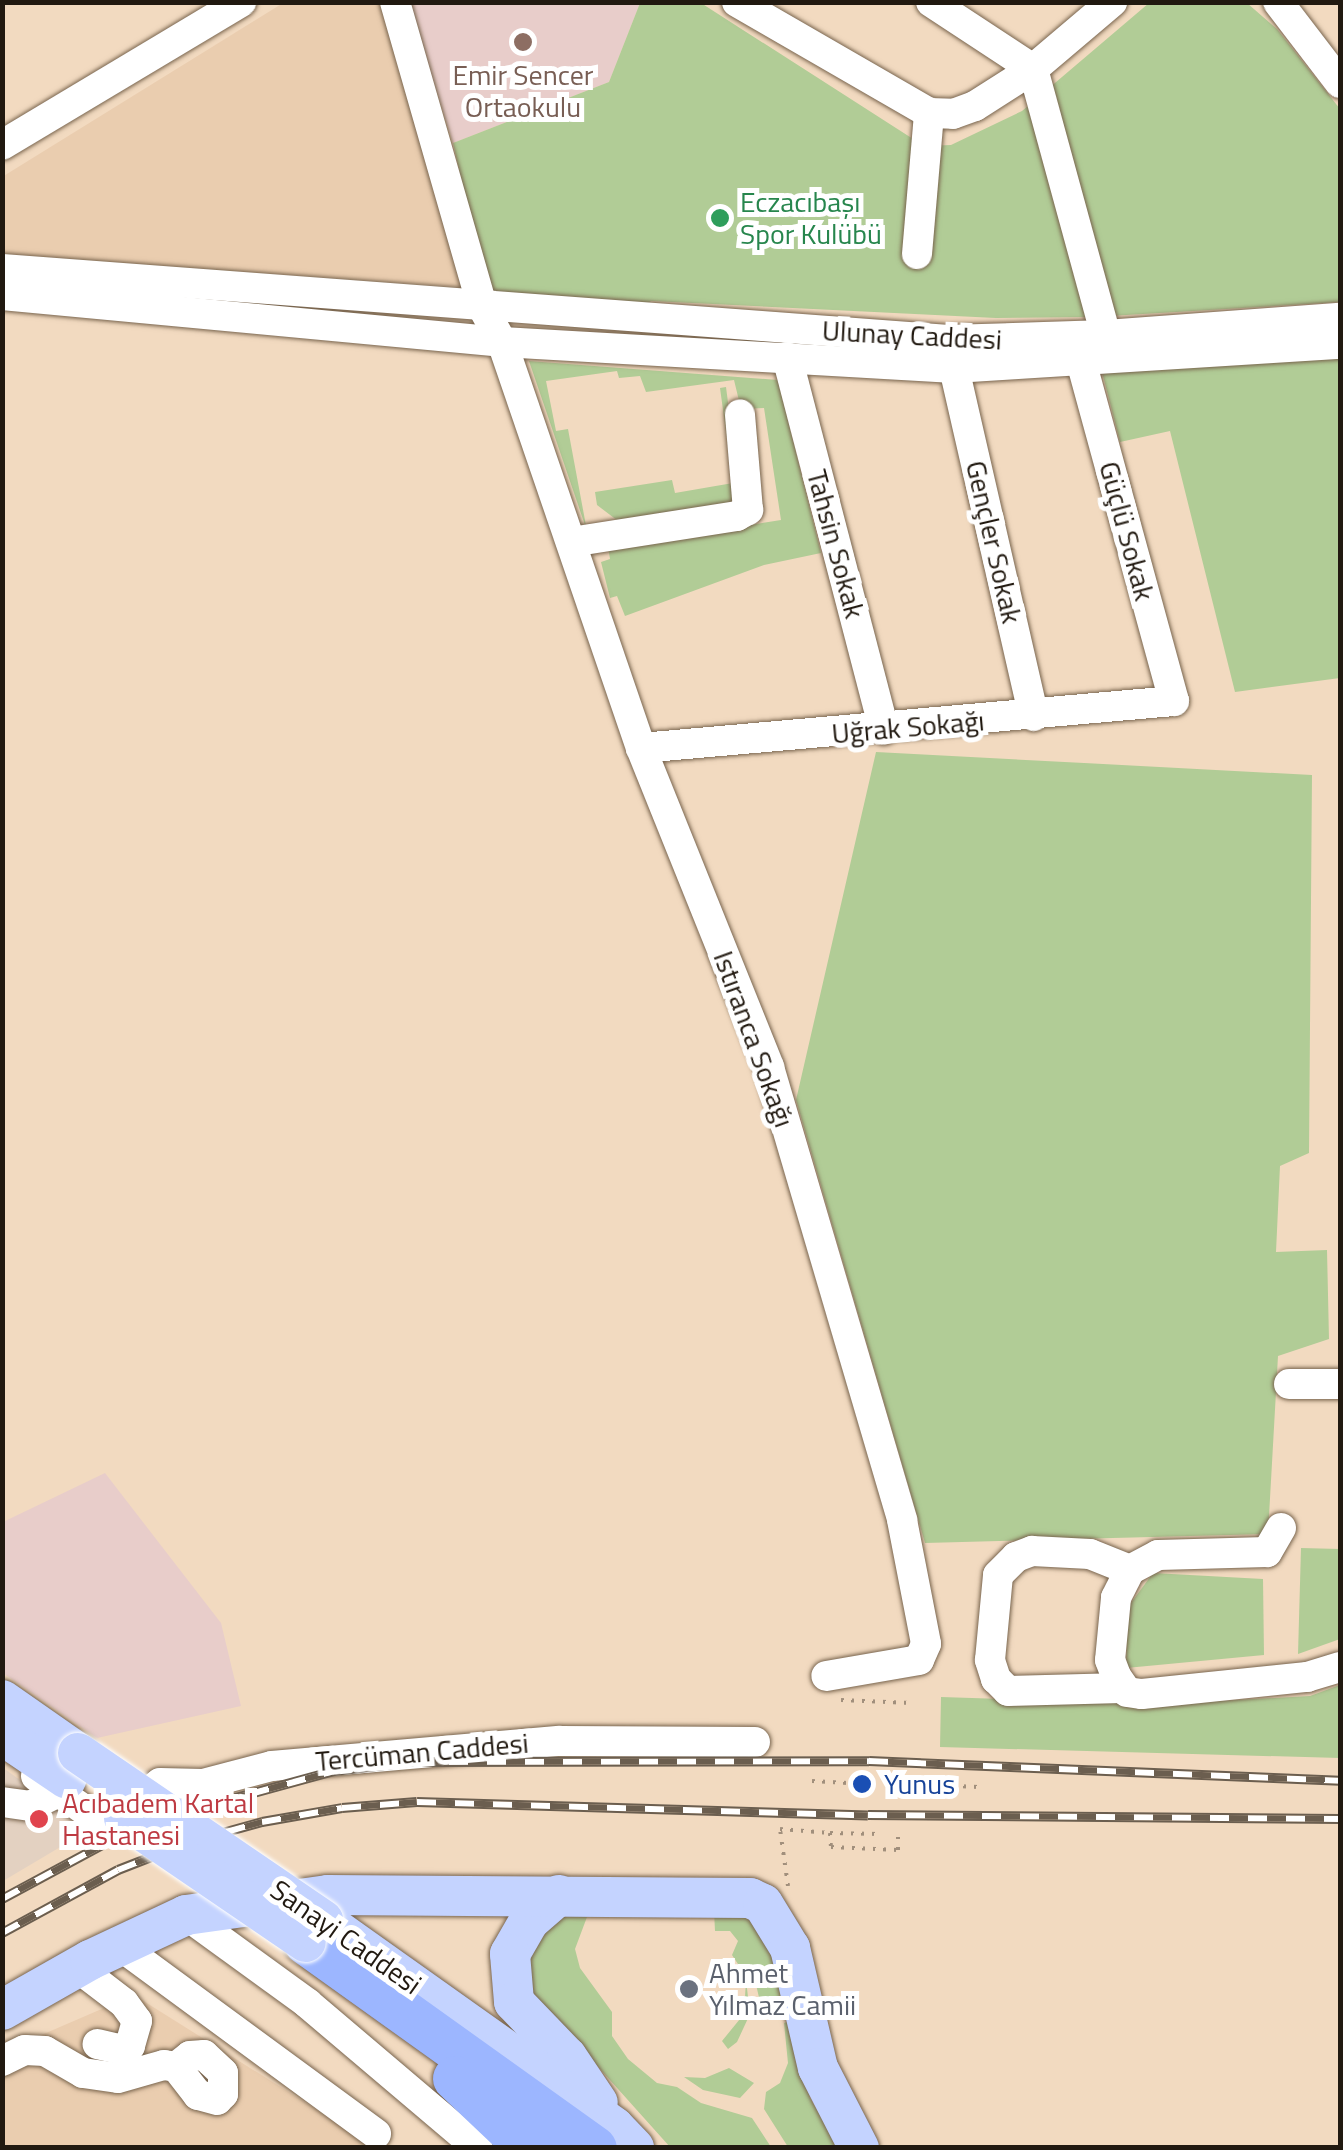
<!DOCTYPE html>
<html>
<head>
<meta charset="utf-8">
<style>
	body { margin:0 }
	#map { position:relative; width:1343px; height:2150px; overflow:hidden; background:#f2dac0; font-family:"Titillium Web",sans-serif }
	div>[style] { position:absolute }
	.built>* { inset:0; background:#eacdaf }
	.education>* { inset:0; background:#e8cdca }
	.medical>* { inset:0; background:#e3d1c1 }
	.green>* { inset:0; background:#b1cc96 }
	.path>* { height:4px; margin-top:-2px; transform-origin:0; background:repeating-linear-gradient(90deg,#a18f7c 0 2.5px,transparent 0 10.5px) }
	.roads { filter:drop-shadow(0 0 2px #78644d) drop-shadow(0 0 2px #78644d) }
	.minor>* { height:30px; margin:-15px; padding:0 15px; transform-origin:15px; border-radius:15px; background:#fff }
	.major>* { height:40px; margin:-20px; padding:0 20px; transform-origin:20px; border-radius:20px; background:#c4d3ff }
	.highway>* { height:45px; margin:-22.5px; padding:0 22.5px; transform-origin:22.5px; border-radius:22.5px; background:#9cb6ff }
	.rail>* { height:10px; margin-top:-5px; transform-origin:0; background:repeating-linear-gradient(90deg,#fff 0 19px,#6b5e4f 0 38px); box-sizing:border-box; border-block:2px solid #6b5e4f }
	.bridges { filter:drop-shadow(0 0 2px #fff) drop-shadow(0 0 2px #fff) }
	.major-bridge>* { height:40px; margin:-20px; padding:0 20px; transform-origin:20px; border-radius:20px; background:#c4d3ff }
	.dots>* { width:28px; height:28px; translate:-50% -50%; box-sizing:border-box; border:5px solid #fff; border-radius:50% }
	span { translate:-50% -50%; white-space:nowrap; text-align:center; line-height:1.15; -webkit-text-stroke:10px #fff; paint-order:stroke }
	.education-label { font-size:28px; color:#785e54 }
	.leisure-label { font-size:28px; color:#27864d }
	.left { translate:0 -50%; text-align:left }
	.street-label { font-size:28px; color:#211910 }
	.transit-label { font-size:28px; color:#164399 }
	.health-label { font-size:28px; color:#be3a42 }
	.worship-label { font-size:28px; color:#5b616d }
	.frame { position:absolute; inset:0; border:5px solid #211910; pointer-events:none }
</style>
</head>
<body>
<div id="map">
	<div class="built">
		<i style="clip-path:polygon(283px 3px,382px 3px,462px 287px,3px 255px,2px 177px)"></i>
		<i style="clip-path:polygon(134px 1995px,376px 2147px,3px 2147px,2px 2052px)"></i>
	</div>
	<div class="education">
		<i style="clip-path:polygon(408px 3px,640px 3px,609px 82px,453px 143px)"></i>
		<i style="clip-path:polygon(105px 1473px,221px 1623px,241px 1706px,97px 1738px,3px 1673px,3px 1522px)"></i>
	</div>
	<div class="medical">
		<i style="clip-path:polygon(2px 1767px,89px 1830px,3px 1881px,2px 1881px)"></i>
	</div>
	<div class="green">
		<i style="clip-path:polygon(640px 3px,701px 3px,924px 146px,951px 145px,1022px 111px,1149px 3px,1247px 3px,1277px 29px,1340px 109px,1340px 302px,1093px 317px,996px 318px,651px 301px,644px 307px,487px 293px,453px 143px,609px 82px)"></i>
		<i style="clip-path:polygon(1340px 354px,1340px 678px,1235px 692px,1170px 431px,1120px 442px,1102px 372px)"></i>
		<i style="clip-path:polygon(529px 361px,778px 380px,821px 553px,764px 565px,625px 616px,617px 596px,610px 598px,601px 562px,610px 559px,608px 547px,781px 520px,764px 408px,741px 409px,734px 380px,646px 392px,640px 376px,619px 378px,617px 371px,546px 381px,556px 431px,568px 429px,587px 531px)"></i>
		<i style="clip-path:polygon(726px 387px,741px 502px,622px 524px,597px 505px,595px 492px,672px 480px,675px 493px,733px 483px,720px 388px)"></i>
		<i style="clip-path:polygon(876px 752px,1312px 775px,1309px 1153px,1280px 1166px,1276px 1252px,1327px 1250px,1329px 1339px,1278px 1356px,1268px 1534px,925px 1543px,796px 1100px)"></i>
		<i style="clip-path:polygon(1301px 1548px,1340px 1549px,1340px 1639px,1298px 1654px)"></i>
		<i style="clip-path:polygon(1153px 1573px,1263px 1579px,1264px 1655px,1126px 1668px,1128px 1607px)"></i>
		<i style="clip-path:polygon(1340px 1685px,1340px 1758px,940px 1747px,941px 1697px,1162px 1704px,1310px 1696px)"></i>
		<i style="clip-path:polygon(590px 1909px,575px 1949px,580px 1968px,612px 2012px,612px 2036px,628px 2059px,657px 2083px,677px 2087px,701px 2103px,752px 2118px,771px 2147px,670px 2147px,523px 1983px,525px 1950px,544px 1919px)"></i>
		<i style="clip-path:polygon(714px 1911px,755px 1919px,772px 1946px,784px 2003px,761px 2006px,754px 1976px,746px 1976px,732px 1955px,738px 1941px,730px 1931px,715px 1931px)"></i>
		<i style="clip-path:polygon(746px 1980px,750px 2014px,737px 2042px,728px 2049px,722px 2041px,744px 2014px)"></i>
		<i style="clip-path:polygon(790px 2021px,810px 2098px,839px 2147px,788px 2147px,764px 2109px,766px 2092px,780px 2083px,788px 2063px,784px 2023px)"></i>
		<i style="clip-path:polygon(729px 2068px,754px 2083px,740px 2098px,703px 2090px,684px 2077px,705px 2078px)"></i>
	</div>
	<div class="path">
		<i style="left:841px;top:1700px;width:70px;rotate:2.5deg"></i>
		<i style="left:812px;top:1781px;width:54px;rotate:3.2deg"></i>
		<i style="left:932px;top:1785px;width:47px;rotate:2.4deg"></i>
		<i style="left:830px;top:1833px;width:50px;rotate:1.1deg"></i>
		<i style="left:788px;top:1886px;width:58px;rotate:-98deg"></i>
		<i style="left:780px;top:1829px;width:50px;rotate:4.6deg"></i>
		<i style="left:830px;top:1833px;width:14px;rotate:86deg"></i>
		<i style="left:831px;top:1847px;width:67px;rotate:2.6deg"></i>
		<i style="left:898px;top:1850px;width:17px;rotate:-90deg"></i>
	</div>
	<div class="roads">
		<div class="minor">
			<i style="left:395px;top:2px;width:318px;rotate:74deg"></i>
			<i style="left:483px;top:308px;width:39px;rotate:61deg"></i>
			<i style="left:502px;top:342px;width:429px;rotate:71.1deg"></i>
			<i style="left:641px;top:748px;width:344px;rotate:68.1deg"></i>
			<i style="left:769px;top:1067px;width:472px;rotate:73.6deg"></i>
			<i style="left:902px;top:1520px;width:126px;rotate:79deg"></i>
			<i style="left:926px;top:1644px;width:17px;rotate:114deg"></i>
			<i style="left:919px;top:1660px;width:94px;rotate:170.2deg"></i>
			<i style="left:737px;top:2px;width:222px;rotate:30deg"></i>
			<i style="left:929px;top:113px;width:24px;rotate:2deg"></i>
			<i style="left:953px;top:114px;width:23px;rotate:-20deg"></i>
			<i style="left:975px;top:106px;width:69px;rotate:-32.5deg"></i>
			<i style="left:1033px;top:69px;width:104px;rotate:-40.3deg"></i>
			<i style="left:931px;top:2px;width:122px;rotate:33.3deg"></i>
			<i style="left:1033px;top:69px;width:276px;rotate:74.7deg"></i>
			<i style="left:1278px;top:2px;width:102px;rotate:52.6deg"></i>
			<i style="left:2px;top:145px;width:279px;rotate:-30.9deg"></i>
			<i style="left:917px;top:254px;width:142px;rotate:-85.1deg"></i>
			<i style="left:2px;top:269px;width:949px;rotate:4.29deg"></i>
			<i style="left:948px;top:340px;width:158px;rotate:-1.8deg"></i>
			<i style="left:1106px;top:335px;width:235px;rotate:-4.2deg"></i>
			<i style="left:2px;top:295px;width:502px;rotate:5.37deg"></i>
			<i style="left:502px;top:342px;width:453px;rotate:3.3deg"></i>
			<i style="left:954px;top:368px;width:387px;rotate:-3.6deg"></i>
			<i style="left:787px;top:357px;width:385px;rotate:75.4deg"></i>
			<i style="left:954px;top:368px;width:357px;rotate:77.1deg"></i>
			<i style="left:571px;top:542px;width:168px;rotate:-8.9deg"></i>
			<i style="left:737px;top:516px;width:13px;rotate:-29deg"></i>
			<i style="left:748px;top:510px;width:96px;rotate:-94.8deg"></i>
			<i style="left:641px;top:748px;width:535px;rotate:-5.04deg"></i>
			<i style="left:1174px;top:701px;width:352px;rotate:-105.3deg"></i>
			<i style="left:1289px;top:1384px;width:51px"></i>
			<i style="left:1281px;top:1528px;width:28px;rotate:120deg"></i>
			<i style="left:1267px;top:1552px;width:109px;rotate:178.4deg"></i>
			<i style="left:1158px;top:1555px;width:32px;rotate:152deg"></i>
			<i style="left:1130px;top:1570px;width:31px;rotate:117deg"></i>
			<i style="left:1116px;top:1598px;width:62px;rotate:95.5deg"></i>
			<i style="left:1110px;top:1660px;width:17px;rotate:69deg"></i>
			<i style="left:1116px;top:1676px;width:19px;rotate:55deg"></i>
			<i style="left:1127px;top:1692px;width:15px;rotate:8deg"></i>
			<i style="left:1142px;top:1694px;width:166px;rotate:-5.9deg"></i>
			<i style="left:1307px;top:1677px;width:34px;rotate:-17deg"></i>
			<i style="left:1122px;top:1688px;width:114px;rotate:178.5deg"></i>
			<i style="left:1008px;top:1691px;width:17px;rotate:-135deg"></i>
			<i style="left:996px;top:1679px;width:20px;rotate:-108deg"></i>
			<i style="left:990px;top:1660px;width:85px;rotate:-84.6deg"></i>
			<i style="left:998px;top:1575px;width:25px;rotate:-45deg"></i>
			<i style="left:1016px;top:1557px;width:17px;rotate:-21deg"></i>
			<i style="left:1032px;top:1551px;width:58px;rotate:3deg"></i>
			<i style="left:1090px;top:1554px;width:43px;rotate:21.8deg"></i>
			<i style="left:36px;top:1776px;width:85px;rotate:35deg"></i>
			<i style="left:106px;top:1825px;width:68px;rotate:-37.9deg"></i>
			<i style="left:160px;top:1783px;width:43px;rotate:1.3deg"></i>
			<i style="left:203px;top:1784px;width:71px;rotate:-14.6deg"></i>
			<i style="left:272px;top:1766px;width:289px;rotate:-5deg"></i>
			<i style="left:560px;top:1741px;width:195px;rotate:0.3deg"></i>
			<i style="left:2px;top:1802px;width:28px;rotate:8deg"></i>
			<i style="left:30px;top:1806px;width:32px;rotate:-26deg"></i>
			<i style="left:186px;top:1915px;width:150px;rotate:36deg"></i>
			<i style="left:307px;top:2003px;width:224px;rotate:40.3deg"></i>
			<i style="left:119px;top:1945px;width:319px;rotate:36.3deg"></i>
			<i style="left:77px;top:1967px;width:59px;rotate:37.5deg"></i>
			<i style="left:124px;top:2003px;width:22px;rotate:54deg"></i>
			<i style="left:137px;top:2021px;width:26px;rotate:106deg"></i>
			<i style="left:130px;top:2046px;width:11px;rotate:165deg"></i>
			<i style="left:119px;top:2049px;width:22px;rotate:-167deg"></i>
			<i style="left:2px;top:2061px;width:25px;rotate:-26deg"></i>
			<i style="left:25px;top:2050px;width:20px;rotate:3deg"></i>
			<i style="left:45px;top:2051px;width:44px;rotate:30.1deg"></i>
			<i style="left:83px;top:2073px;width:35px;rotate:8deg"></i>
			<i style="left:118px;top:2078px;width:48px;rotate:-15.8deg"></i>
			<i style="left:164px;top:2065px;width:12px;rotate:9deg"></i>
			<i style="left:176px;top:2067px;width:18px;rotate:-38deg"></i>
			<i style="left:190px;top:2056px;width:14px;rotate:-4deg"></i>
			<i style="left:204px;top:2055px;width:26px;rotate:43deg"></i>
			<i style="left:223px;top:2073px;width:21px;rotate:90deg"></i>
			<i style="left:223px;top:2094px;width:8px;rotate:135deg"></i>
			<i style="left:217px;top:2100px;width:20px;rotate:-165deg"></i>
			<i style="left:198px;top:2095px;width:36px;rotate:-128deg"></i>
		</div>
		<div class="major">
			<i style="left:2px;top:1700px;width:93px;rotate:34.9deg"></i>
			<i style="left:2px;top:1735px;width:78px;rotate:34.1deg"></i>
			<i style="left:559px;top:1895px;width:40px;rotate:139deg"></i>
			<i style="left:529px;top:1921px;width:38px;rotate:120deg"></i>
			<i style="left:510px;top:1954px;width:48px;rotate:85.2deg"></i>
			<i style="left:514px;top:2002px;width:76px;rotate:46.1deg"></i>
			<i style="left:567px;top:2057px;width:55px;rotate:56deg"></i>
			<i style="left:323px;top:1920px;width:357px;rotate:35.4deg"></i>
			<i style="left:614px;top:2127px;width:29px;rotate:46deg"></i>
			<i style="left:2px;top:2010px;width:101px;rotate:-29.6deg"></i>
			<i style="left:90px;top:1960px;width:106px;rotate:-25.1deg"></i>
			<i style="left:186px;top:1915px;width:143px;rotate:-8deg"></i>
			<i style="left:328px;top:1895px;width:422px;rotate:0.4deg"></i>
			<i style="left:750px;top:1898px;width:14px;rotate:25deg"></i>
			<i style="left:763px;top:1904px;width:52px;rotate:58.5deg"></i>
			<i style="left:790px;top:1948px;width:123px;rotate:76.9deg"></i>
			<i style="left:818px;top:2068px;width:90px;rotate:62.9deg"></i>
		</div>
		<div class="highway">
			<i style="left:306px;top:1942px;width:354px;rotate:35.6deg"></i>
			<i style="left:455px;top:2078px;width:102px;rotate:43.4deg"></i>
		</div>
	</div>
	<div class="rail">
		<i style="left:2px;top:1899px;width:120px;rotate:-28.3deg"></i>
		<i style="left:108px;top:1842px;width:74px;rotate:-22.1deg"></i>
		<i style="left:177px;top:1814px;width:163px;rotate:-15.3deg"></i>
		<i style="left:334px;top:1771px;width:78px;rotate:-6.7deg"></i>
		<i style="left:411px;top:1762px;width:458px;rotate:-0.1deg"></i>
		<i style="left:869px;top:1761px;width:471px;rotate:2.4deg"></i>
		<i style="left:2px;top:1933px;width:132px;rotate:-28.5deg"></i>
		<i style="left:118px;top:1870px;width:77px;rotate:-21.3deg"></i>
		<i style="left:190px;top:1842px;width:75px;rotate:-15.5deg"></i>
		<i style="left:262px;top:1822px;width:81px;rotate:-9.9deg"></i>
		<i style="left:342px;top:1808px;width:75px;rotate:-4.6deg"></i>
		<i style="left:417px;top:1802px;width:451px;rotate:1.7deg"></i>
		<i style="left:868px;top:1815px;width:472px;rotate:0.5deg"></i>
	</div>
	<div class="bridges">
		<div class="major-bridge">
			<i style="left:78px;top:1753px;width:297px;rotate:34.3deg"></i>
			<i style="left:124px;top:1818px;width:220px;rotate:34.3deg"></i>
		</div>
	</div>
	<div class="dots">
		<i style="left:523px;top:42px;background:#8d6e63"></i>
		<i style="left:720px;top:218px;background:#2e9e5b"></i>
		<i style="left:862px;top:1784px;background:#1a4fb4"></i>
		<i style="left:39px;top:1819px;background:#e0444e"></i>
		<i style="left:689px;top:1989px;background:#6b7280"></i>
	</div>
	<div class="education-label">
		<span style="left:523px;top:91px">Emir Sencer<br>Ortaokulu</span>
	</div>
	<div class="leisure-label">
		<span class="left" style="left:740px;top:218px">Eczacıbaşı<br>Spor Kulübü</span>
	</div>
	<div class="street-label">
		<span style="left:912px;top:335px;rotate:3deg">Ulunay Caddesi</span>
		<span style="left:1127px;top:531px;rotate:75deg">Güçlü Sokak</span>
		<span style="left:994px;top:542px;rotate:77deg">Gençler Sokak</span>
		<span style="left:836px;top:544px;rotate:75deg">Tahsin Sokak</span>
		<span style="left:908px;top:727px;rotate:-5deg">Uğrak Sokağı</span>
		<span style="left:754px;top:1039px;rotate:70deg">Istıranca Sokağı</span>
		<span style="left:422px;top:1752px;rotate:-5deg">Tercüman Caddesi</span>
		<span style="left:346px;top:1937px;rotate:35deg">Sanayi Caddesi</span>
	</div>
	<div class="transit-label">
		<span class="left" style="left:884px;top:1784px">Yunus</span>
	</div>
	<div class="health-label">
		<span class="left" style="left:62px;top:1819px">Acıbadem Kartal<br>Hastanesi</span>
	</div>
	<div class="worship-label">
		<span class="left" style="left:709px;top:1989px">Ahmet<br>Yılmaz Camii</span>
	</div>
	<div class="frame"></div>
</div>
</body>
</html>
